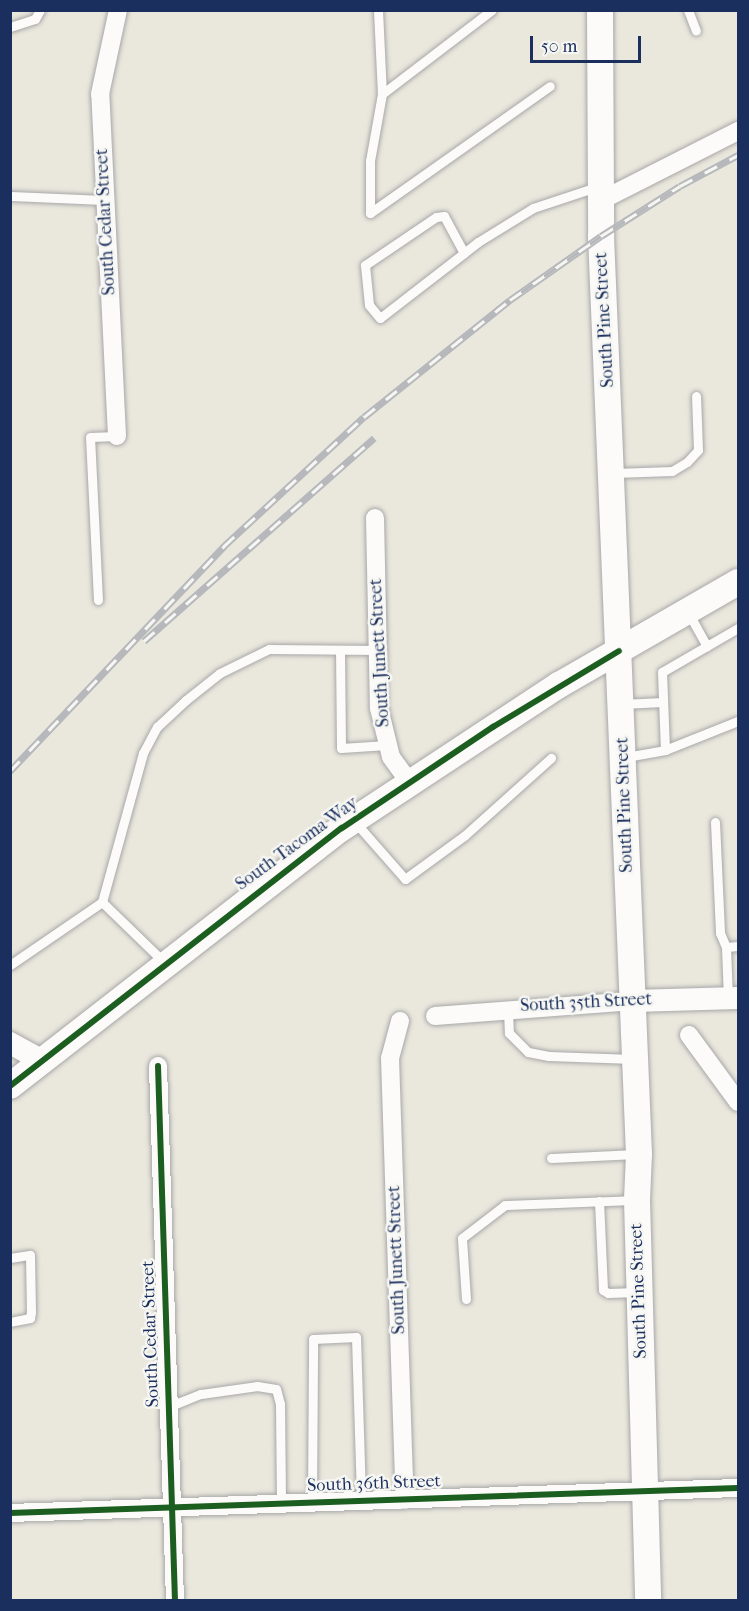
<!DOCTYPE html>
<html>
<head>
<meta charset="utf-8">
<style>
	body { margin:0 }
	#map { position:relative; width:749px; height:1611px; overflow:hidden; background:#eae7dd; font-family:"IM FELL French Canon",serif }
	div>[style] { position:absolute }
	.roads { filter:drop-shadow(0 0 2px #a7a8a8) drop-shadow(0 0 2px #a7a8a8) }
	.service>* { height:9px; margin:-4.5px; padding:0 4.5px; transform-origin:4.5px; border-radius:4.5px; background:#fcfbfa }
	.minor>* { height:18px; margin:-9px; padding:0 9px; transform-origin:9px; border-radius:9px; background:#fcfbfa }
	.tertiary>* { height:22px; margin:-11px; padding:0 11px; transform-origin:11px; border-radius:11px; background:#fcfbfa }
	.secondary>* { height:26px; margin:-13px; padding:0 13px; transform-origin:13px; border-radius:13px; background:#fcfbfa }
	.rail>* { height:7px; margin-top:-3.5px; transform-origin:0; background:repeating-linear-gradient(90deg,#f6f6f2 0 14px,#b6b8bc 0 28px); box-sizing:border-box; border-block:2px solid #b6b8bc }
	.cycleway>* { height:6px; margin:-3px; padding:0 3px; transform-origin:3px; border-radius:3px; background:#1b5e20 }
	span { translate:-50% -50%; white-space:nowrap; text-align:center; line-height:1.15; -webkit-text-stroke:5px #f6f6f2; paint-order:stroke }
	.street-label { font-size:18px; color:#1b2f5e }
	.frame { position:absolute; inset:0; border:12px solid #1b2f5e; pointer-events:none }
	.scale { position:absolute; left:530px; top:36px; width:111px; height:27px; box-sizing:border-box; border:3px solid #1b2f5e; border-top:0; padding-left:8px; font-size:18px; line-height:21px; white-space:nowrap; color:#1b2f5e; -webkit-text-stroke:4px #f6f6f2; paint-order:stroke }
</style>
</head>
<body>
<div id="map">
	<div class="roads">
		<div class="service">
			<i style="left:378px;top:10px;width:84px;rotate:87.3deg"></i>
			<i style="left:382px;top:94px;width:138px;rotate:-37.4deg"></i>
			<i style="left:688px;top:10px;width:22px;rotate:69deg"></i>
			<i style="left:10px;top:27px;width:26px;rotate:-18deg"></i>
			<i style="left:35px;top:19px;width:10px;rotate:-61deg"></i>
			<i style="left:382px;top:94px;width:68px;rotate:100.2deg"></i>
			<i style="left:370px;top:161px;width:52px;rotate:90deg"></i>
			<i style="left:370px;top:213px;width:220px;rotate:-35.2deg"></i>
			<i style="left:10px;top:196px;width:95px;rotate:2.4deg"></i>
			<i style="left:464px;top:253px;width:42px;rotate:-118.4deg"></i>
			<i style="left:444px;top:216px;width:8px;rotate:173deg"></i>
			<i style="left:436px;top:217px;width:86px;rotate:145.9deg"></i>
			<i style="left:365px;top:265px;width:40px;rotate:84.3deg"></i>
			<i style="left:369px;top:305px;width:17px;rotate:50deg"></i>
			<i style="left:380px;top:318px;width:106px;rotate:-37.7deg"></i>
			<i style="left:464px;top:253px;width:18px;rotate:-38deg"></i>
			<i style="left:478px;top:242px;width:65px;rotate:-31.7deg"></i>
			<i style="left:533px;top:208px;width:70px;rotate:-18.4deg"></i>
			<i style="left:614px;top:473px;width:58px;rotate:-2deg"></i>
			<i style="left:672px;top:471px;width:17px;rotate:-31deg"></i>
			<i style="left:687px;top:462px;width:16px;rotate:-47deg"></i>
			<i style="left:698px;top:450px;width:54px;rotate:-92.1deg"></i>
			<i style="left:98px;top:600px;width:163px;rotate:-92.8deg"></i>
			<i style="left:90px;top:437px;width:27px;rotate:-2deg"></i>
			<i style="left:689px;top:614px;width:37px;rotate:61deg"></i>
			<i style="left:340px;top:650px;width:98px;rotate:89.4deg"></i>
			<i style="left:341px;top:748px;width:46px;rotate:-3.7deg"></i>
			<i style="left:621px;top:704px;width:42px;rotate:-2.7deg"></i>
			<i style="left:665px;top:750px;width:78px;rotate:-92.2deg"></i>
			<i style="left:662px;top:672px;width:88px;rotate:-30.1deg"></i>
			<i style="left:626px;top:757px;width:40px;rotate:-10deg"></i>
			<i style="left:665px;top:750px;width:79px;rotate:-21.7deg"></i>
			<i style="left:355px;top:822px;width:76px;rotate:48.7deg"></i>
			<i style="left:405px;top:879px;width:73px;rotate:-36.1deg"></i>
			<i style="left:464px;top:836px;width:117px;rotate:-41.9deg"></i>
			<i style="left:715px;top:822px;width:111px;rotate:87.4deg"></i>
			<i style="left:720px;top:933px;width:15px;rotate:67deg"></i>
			<i style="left:726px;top:947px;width:51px;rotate:87.8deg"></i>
			<i style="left:102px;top:902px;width:88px;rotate:44.1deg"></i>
			<i style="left:726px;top:947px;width:12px;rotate:-5deg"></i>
			<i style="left:10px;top:965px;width:112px;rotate:-34.4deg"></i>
			<i style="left:102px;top:902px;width:155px;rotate:-74.6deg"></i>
			<i style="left:143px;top:753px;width:30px;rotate:-62deg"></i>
			<i style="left:157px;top:727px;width:40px;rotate:-43deg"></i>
			<i style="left:186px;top:700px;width:43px;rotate:-38.5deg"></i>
			<i style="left:220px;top:673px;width:55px;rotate:-26.1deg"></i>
			<i style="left:269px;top:649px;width:109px;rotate:0.5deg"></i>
			<i style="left:508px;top:1008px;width:25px;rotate:88deg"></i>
			<i style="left:509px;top:1033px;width:27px;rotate:45deg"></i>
			<i style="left:528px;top:1052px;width:21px;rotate:11deg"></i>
			<i style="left:549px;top:1056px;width:84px;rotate:2deg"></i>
			<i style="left:551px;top:1158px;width:86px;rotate:-2.7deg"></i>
			<i style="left:599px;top:1201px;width:89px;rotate:87.4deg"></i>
			<i style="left:603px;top:1290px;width:6px;rotate:31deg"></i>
			<i style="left:608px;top:1293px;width:29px;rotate:-2deg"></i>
			<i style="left:10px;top:1258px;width:20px;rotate:-9deg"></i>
			<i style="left:30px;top:1255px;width:57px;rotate:89deg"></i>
			<i style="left:31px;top:1312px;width:6px;rotate:99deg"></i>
			<i style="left:30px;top:1318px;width:20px;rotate:169deg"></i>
			<i style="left:466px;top:1299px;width:61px;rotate:-93.8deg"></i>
			<i style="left:462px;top:1238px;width:54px;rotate:-37.5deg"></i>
			<i style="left:505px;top:1205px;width:129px;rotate:-2.2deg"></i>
			<i style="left:168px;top:1407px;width:35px;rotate:-22deg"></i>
			<i style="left:201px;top:1394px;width:57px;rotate:-8.1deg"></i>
			<i style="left:257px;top:1386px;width:19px;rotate:9deg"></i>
			<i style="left:276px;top:1389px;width:16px;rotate:75deg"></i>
			<i style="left:280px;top:1404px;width:98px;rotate:89.4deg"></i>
			<i style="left:312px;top:1501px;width:162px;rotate:-89.6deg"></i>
			<i style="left:313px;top:1339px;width:43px;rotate:-2.7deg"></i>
			<i style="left:356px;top:1337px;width:162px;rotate:88.2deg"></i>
		</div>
		<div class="minor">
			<i style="left:602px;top:200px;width:153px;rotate:-26.9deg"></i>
			<i style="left:117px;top:436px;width:342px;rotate:-92.8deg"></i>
			<i style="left:100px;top:94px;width:86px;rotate:-77.9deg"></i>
			<i style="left:375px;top:518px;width:190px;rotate:88.8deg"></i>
			<i style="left:379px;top:708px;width:50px;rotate:76.2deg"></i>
			<i style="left:391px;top:757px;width:31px;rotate:54deg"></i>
			<i style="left:435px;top:1016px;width:199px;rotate:-4.3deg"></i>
			<i style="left:400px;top:1021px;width:38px;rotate:105deg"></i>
			<i style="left:390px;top:1058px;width:442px;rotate:88.1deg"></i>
			<i style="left:689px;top:1035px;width:83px;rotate:53.8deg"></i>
			<i style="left:158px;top:1066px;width:534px;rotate:88.18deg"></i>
			<i style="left:10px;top:1513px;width:728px;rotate:-1.97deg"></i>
		</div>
		<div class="tertiary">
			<i style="left:633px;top:1001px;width:105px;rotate:-1.6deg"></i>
			<i style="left:10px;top:1043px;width:35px;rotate:29deg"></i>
		</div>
		<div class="secondary">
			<i style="left:600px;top:10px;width:226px;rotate:89.7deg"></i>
			<i style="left:601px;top:236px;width:919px;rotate:87.63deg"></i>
			<i style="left:639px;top:1154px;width:46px;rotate:92.5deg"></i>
			<i style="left:637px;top:1200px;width:400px;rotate:88.4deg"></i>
			<i style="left:10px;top:1086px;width:420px;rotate:-37.9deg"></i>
			<i style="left:342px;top:828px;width:260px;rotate:-33.4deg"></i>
			<i style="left:559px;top:685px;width:207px;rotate:-29.9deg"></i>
		</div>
	</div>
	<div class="rail">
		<i style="left:144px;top:641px;width:307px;rotate:-41.4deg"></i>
		<i style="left:10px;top:771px;width:311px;rotate:-46.4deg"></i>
		<i style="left:224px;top:546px;width:190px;rotate:-42.7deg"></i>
		<i style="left:364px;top:417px;width:187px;rotate:-38.7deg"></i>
		<i style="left:510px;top:300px;width:111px;rotate:-35.1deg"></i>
		<i style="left:601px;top:236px;width:93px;rotate:-32.3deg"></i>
		<i style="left:680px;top:186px;width:66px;rotate:-28.1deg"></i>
	</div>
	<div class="cycleway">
		<i style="left:158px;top:1066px;width:534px;rotate:88.18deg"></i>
		<i style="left:10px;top:1086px;width:420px;rotate:-37.9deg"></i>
		<i style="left:342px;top:828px;width:182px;rotate:-33.8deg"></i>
		<i style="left:493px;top:727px;width:147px;rotate:-31.1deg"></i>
		<i style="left:10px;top:1513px;width:728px;rotate:-1.97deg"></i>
	</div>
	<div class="street-label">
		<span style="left:106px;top:222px;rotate:-93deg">South Cedar Street</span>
		<span style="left:605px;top:320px;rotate:-93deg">South Pine Street</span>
		<span style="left:380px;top:653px;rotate:-93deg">South Junett Street</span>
		<span style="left:625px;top:805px;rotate:-92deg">South Pine Street</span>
		<span style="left:297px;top:844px;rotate:-36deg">South Tacoma Way</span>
		<span style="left:586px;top:1003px;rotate:-3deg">South 35th Street</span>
		<span style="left:397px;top:1260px;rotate:-92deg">South Junett Street</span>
		<span style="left:639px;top:1291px;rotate:-92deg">South Pine Street</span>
		<span style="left:151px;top:1334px;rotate:-92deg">South Cedar Street</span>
		<span style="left:374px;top:1484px;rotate:-2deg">South 36th Street</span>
	</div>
	<div class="frame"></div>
	<div class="scale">50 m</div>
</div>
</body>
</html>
